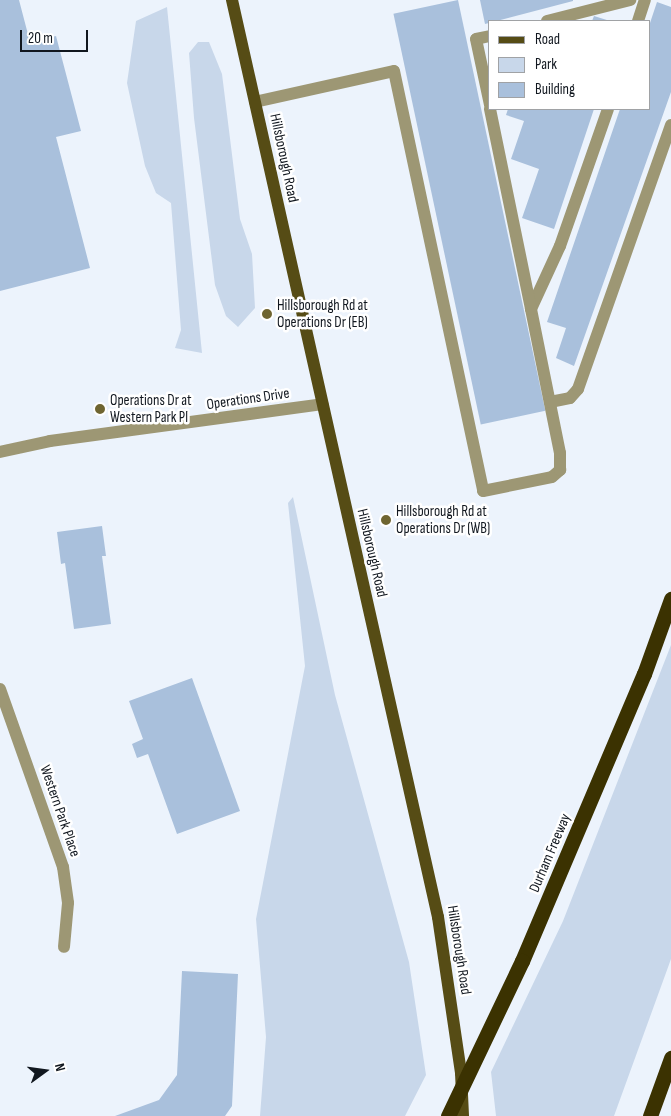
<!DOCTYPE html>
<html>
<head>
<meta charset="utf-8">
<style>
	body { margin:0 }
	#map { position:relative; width:671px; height:1116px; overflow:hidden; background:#ecf3fc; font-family:"Sofia Sans Condensed",sans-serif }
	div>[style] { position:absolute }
	.green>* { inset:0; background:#c8d7ea }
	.building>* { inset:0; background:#a9c0dc; transform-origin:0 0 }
	.service>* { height:12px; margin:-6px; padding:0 6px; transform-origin:6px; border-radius:6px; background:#9d9774 }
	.minor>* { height:12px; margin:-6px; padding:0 6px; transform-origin:6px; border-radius:6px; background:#9d9774 }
	.primary>* { height:12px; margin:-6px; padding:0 6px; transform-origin:6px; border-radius:6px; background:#564c15 }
	.motorway>* { height:15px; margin:-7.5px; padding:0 7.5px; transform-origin:7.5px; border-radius:7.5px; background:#3b3201 }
	.motorway-bridge>* { height:15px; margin:-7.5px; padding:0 7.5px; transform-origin:7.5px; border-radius:7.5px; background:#3b3201 }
	.dots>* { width:14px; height:14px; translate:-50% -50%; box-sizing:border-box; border:2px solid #fff; border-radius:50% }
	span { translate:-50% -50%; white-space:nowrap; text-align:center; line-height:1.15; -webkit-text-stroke:5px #fff; paint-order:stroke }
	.street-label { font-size:15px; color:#11171f }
	.poi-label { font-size:15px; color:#11171f }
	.left { translate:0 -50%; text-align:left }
	.legend { position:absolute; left:488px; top:20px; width:162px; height:90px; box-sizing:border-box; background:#fff; border:1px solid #a0a2a5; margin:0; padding:6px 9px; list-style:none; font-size:15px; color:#11171f }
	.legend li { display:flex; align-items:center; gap:10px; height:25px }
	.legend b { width:25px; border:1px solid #a0a2a5 }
	.north { position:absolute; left:20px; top:1046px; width:50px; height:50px; -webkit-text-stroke:4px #fff; paint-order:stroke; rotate:76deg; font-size:14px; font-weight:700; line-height:20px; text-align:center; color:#11171f }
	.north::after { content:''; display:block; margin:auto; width:18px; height:22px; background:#11171f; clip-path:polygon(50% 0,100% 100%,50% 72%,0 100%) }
	.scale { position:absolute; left:20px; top:30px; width:68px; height:22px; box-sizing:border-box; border:2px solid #11171f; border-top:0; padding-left:6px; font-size:15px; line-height:18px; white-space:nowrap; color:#11171f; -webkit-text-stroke:4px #fff; paint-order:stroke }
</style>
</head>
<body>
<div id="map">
	<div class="green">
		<i style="clip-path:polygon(167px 7px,202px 353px,175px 348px,181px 330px,171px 203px,156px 193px,145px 166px,127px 83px,136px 21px)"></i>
		<i style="clip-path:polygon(198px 42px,209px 42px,222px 74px,240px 219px,252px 254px,255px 308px,238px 327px,226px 316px,215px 285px,194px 118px,189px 53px)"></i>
		<i style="clip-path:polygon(293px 497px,335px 695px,409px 962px,426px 1075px,405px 1116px,260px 1116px,266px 1037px,256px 919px,305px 666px,288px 503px)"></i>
		<i style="clip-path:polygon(671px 645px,671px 959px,614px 1116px,496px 1116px,491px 1072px,563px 921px)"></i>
	</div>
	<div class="building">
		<i style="clip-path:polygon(0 0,19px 0,30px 42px,56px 36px,81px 131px,56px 137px,90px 268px,0 291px)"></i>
		<i style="left:458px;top:0;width:420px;height:66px;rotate:78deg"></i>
		<i style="clip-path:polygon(480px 0,573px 0,573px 1px,485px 24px)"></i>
		<i style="clip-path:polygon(657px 2px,671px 7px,671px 92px,574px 366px,556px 358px,566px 328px,547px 322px,620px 109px,650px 109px,650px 23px)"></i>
		<i style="clip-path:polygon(594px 16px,610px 21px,592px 21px)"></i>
		<i style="clip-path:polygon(508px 109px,594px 109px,554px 229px,522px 218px,539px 169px,511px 159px,524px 121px,506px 115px)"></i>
		<i style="clip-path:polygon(102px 526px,106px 556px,102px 556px,111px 624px,74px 629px,65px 563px,61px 564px,57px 532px)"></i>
		<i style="clip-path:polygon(192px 678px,240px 811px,177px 834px,148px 754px,137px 758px,132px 744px,143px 739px,129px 701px)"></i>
		<i style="clip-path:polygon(182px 971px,238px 974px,232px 1106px,225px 1116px,115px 1116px,159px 1100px,177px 1075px)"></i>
	</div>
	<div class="service">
		<i style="left:547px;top:21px;width:86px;rotate:-14.2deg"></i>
		<i style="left:638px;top:21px;width:22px;rotate:-72deg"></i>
		<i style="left:490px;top:36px;width:14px;rotate:168deg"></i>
		<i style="left:476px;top:39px;width:67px;rotate:78deg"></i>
		<i style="left:255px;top:102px;width:142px;rotate:-12.6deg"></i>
		<i style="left:394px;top:71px;width:429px;rotate:78deg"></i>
		<i style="left:483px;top:491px;width:70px;rotate:-11.5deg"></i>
		<i style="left:552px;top:477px;width:11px;rotate:-41deg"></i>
		<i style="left:560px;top:470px;width:17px;rotate:-90deg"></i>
		<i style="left:560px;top:453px;width:147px;rotate:-101.4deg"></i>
		<i style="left:531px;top:309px;width:69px;rotate:-65.3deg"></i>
		<i style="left:560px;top:246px;width:145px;rotate:-70.7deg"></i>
		<i style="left:490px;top:109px;width:204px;rotate:78.4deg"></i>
		<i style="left:550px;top:402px;width:20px;rotate:-11deg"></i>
		<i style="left:570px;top:398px;width:12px;rotate:-48deg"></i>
		<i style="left:578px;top:389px;width:280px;rotate:-70.6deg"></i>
		<i style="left:0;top:689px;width:189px;rotate:70.5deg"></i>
		<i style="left:63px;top:867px;width:36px;rotate:82deg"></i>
		<i style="left:68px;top:903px;width:44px;rotate:95.2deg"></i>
	</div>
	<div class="minor">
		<i style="left:0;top:452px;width:51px;rotate:-12.4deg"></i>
		<i style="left:50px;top:441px;width:275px;rotate:-7.7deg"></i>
	</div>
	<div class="primary">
		<i style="left:232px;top:0;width:940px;rotate:77.34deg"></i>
		<i style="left:438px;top:917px;width:158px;rotate:81.6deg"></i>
		<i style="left:461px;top:1073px;width:43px;rotate:87.3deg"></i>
	</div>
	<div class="motorway">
		<i style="left:522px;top:961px;width:312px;rotate:-67deg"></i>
		<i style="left:644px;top:674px;width:80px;rotate:-70.2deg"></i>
		<i style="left:650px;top:1116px;width:62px;rotate:-70.1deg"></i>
	</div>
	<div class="motorway-bridge">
		<i style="left:448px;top:1116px;width:172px;rotate:-64.5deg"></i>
	</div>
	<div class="dots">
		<i style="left:267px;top:314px;background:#6f6531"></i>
		<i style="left:100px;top:409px;background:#6f6531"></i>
		<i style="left:386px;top:520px;background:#6f6531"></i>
	</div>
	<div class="street-label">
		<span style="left:284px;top:158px;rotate:78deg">Hillsborough Road</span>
		<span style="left:248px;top:399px;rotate:-8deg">Operations Drive</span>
		<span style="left:372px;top:553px;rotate:77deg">Hillsborough Road</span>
		<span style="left:60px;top:811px;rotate:71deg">Western Park Place</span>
		<span style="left:550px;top:853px;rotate:-67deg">Durham Freeway</span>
		<span style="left:459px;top:950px;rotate:81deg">Hillsborough Road</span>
	</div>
	<div class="poi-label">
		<span class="left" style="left:277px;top:314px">Hillsborough Rd at<br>Operations Dr (EB)</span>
		<span class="left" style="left:110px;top:409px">Operations Dr at<br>Western Park Pl</span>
		<span class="left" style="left:396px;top:520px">Hillsborough Rd at<br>Operations Dr (WB)</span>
	</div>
	<ul class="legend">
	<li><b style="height:6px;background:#564c15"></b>Road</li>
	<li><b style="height:14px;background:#c8d7ea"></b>Park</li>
	<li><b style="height:14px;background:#a9c0dc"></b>Building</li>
	</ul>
	<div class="north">N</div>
	<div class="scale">20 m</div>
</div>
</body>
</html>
